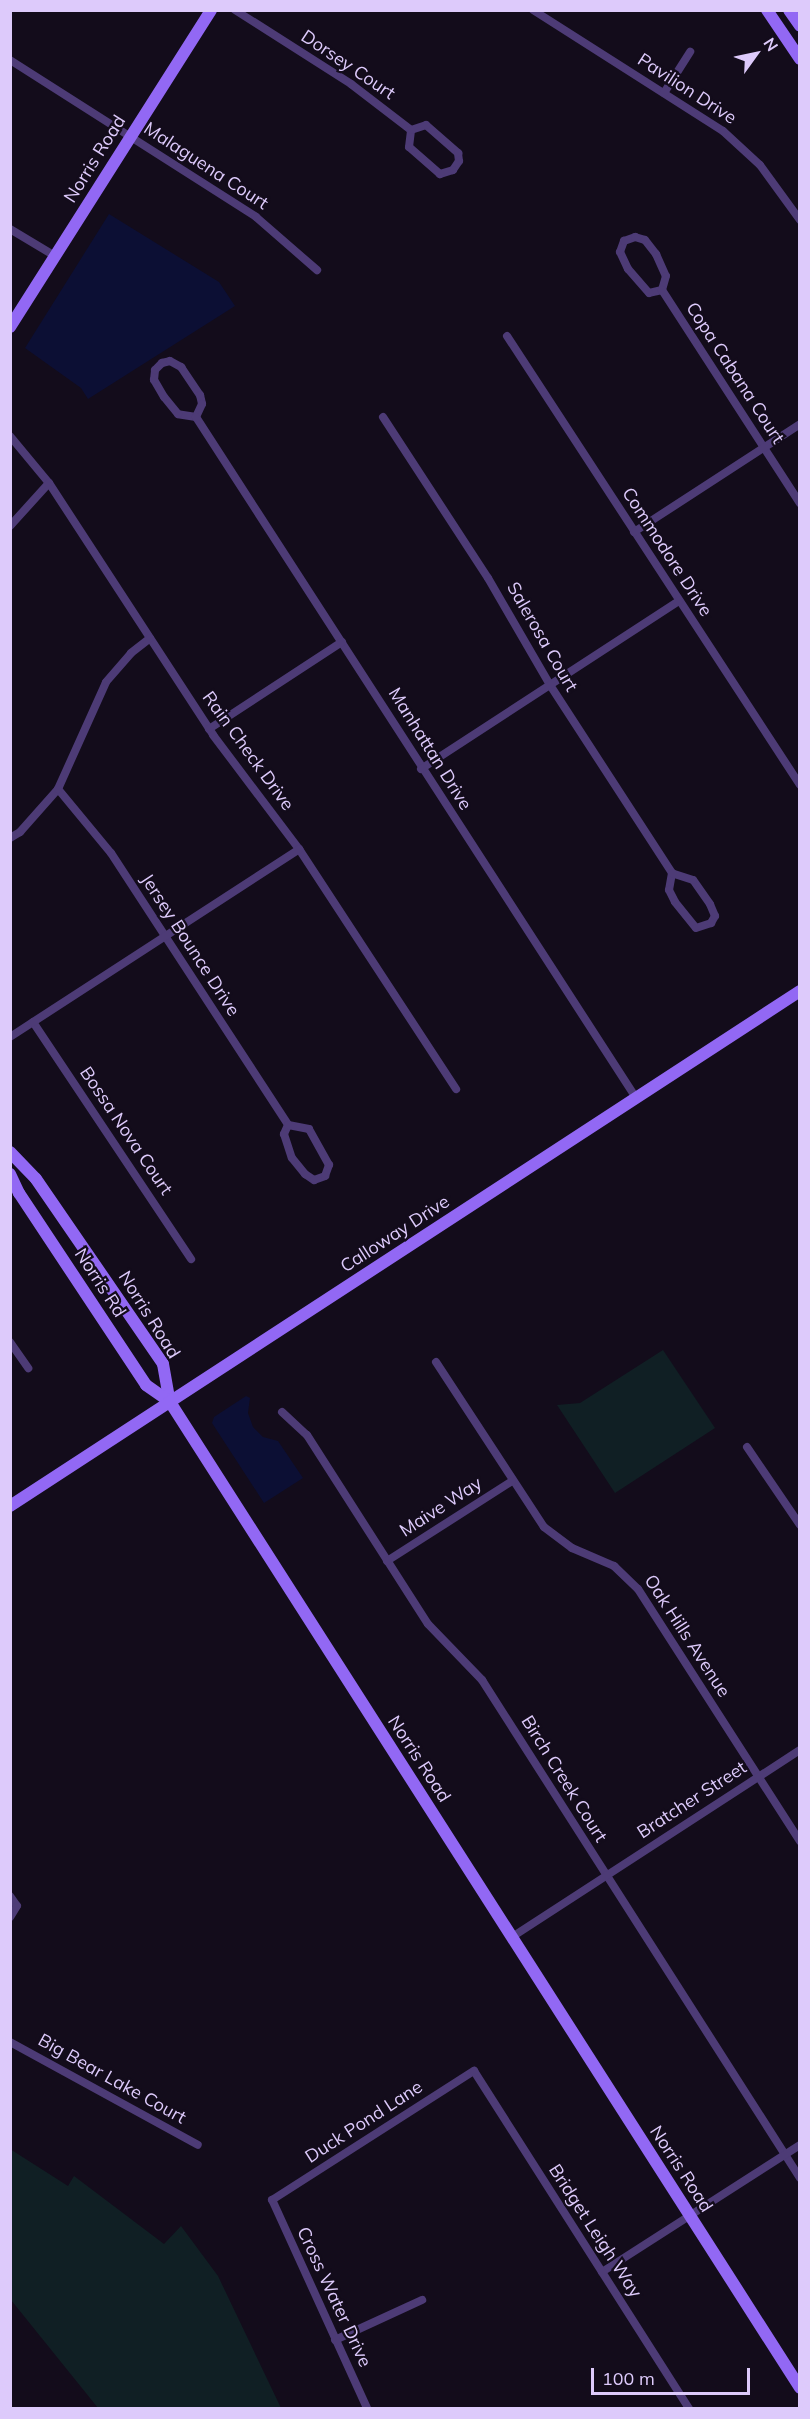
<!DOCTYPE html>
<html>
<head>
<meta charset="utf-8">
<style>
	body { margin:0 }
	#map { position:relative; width:810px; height:2419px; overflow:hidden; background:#130c1b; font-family:Mulish,sans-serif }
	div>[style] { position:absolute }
	.green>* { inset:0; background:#101f24 }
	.water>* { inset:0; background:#0c0f34 }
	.street>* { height:8px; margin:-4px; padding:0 4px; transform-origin:4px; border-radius:4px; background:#4d3b76 }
	.secondary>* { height:12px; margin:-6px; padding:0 6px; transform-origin:6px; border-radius:6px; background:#9268f4 }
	span { translate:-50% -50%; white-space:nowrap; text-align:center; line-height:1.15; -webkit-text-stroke:4.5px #130c1b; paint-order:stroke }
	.street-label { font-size:18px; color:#ddcafb }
	.frame { position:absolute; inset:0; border:12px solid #ddcafb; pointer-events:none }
	.north { position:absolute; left:726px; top:24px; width:60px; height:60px; -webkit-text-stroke:4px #130c1b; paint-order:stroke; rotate:57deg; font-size:16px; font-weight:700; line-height:24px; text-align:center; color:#ddcafb }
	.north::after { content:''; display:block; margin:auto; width:21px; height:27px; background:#ddcafb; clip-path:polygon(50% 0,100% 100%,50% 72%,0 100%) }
	.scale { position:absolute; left:591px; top:2368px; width:159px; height:27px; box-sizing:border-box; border:3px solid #ddcafb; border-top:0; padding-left:8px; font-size:18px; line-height:21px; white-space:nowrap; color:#ddcafb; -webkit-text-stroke:4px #130c1b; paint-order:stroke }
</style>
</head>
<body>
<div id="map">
	<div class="green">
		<i style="clip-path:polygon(663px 1350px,715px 1428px,615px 1493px,557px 1405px,580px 1403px)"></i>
		<i style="clip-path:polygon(10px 2149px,68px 2186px,74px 2176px,164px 2244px,181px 2226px,218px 2276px,281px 2408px,98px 2408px,11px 2300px)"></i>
	</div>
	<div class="water">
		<i style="clip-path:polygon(109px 214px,219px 282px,235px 306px,88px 399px,81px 388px,25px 348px)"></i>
		<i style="clip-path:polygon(246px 1396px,250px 1398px,248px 1413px,253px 1427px,263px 1437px,278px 1441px,303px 1478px,264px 1503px,212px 1423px,214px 1417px)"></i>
	</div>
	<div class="street">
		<i style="left:235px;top:10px;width:138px;rotate:32.5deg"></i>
		<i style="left:351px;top:84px;width:76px;rotate:37.5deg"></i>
		<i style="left:533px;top:10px;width:225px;rotate:32.5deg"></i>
		<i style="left:723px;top:131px;width:50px;rotate:42.6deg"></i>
		<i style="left:760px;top:165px;width:68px;rotate:54deg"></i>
		<i style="left:10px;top:60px;width:292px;rotate:32.5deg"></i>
		<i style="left:256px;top:217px;width:81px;rotate:41deg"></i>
		<i style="left:664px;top:93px;width:49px;rotate:-57.6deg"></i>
		<i style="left:426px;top:125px;width:43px;rotate:41.2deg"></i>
		<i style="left:458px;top:153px;width:8px;rotate:83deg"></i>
		<i style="left:459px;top:161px;width:11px;rotate:124deg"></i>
		<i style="left:453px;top:170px;width:14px;rotate:163deg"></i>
		<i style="left:440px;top:174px;width:41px;rotate:-138.9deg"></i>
		<i style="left:409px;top:147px;width:17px;rotate:-83deg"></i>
		<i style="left:411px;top:130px;width:16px;rotate:-18deg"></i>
		<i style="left:10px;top:229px;width:52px;rotate:31deg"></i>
		<i style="left:662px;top:290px;width:13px;rotate:167deg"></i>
		<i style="left:649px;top:293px;width:32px;rotate:-131deg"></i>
		<i style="left:628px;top:269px;width:19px;rotate:-115deg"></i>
		<i style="left:620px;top:252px;width:12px;rotate:-70deg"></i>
		<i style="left:624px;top:241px;width:12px;rotate:-20deg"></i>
		<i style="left:635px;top:237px;width:10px;rotate:17deg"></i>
		<i style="left:645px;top:240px;width:18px;rotate:52deg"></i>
		<i style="left:656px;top:254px;width:24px;rotate:66deg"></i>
		<i style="left:666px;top:276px;width:15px;rotate:106deg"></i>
		<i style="left:662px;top:290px;width:254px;rotate:57.1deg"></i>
		<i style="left:507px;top:336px;width:536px;rotate:56.87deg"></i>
		<i style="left:196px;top:417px;width:18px;rotate:-171deg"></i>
		<i style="left:178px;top:414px;width:22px;rotate:-129deg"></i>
		<i style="left:164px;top:397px;width:20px;rotate:-120deg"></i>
		<i style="left:154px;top:380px;width:10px;rotate:-84deg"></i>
		<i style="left:155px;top:370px;width:10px;rotate:-45deg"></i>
		<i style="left:162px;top:363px;width:8px;rotate:-14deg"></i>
		<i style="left:170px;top:361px;width:13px;rotate:29deg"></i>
		<i style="left:181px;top:367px;width:34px;rotate:56deg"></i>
		<i style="left:200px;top:395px;width:9px;rotate:77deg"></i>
		<i style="left:202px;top:404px;width:14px;rotate:115deg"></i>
		<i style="left:196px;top:417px;width:811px;rotate:57.13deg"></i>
		<i style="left:383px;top:417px;width:192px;rotate:56.9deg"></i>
		<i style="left:488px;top:578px;width:124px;rotate:59.9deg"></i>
		<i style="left:550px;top:685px;width:224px;rotate:57deg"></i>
		<i style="left:672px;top:873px;width:17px;rotate:100deg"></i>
		<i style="left:669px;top:890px;width:13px;rotate:63deg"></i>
		<i style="left:675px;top:902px;width:33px;rotate:51deg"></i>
		<i style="left:696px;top:928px;width:16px;rotate:-18deg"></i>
		<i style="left:711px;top:923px;width:8px;rotate:-60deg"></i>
		<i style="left:715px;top:916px;width:13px;rotate:-113deg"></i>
		<i style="left:710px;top:904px;width:29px;rotate:-125deg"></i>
		<i style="left:693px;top:880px;width:22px;rotate:-162deg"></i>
		<i style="left:10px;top:436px;width:61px;rotate:50.3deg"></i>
		<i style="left:49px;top:483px;width:301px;rotate:56.9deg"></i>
		<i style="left:213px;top:735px;width:143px;rotate:53deg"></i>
		<i style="left:299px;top:849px;width:287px;rotate:56.8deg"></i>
		<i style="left:10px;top:526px;width:58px;rotate:-47.8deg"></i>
		<i style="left:634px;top:532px;width:198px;rotate:-33deg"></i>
		<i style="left:209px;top:729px;width:159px;rotate:-33.2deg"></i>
		<i style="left:421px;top:769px;width:308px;rotate:-33.1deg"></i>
		<i style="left:58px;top:789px;width:83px;rotate:50.4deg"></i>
		<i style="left:111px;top:853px;width:325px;rotate:56.9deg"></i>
		<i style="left:288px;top:1125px;width:10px;rotate:114deg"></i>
		<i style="left:284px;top:1134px;width:25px;rotate:72deg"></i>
		<i style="left:292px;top:1158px;width:21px;rotate:51deg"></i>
		<i style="left:305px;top:1174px;width:11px;rotate:34deg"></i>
		<i style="left:314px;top:1180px;width:12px;rotate:-20deg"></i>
		<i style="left:325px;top:1176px;width:12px;rotate:-70deg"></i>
		<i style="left:329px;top:1165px;width:41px;rotate:-119.1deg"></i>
		<i style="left:309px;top:1129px;width:21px;rotate:-169deg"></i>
		<i style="left:10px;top:838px;width:12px;rotate:-31deg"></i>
		<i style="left:20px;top:832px;width:57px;rotate:-48.5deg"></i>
		<i style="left:58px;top:789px;width:117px;rotate:-65.8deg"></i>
		<i style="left:106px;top:682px;width:38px;rotate:-49deg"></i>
		<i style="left:131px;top:653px;width:24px;rotate:-38deg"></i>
		<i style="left:33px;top:1022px;width:285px;rotate:56.3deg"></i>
		<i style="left:10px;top:1037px;width:345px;rotate:-33deg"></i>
		<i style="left:10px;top:1342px;width:32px;rotate:55deg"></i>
		<i style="left:436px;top:1362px;width:197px;rotate:56.8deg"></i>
		<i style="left:544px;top:1527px;width:35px;rotate:37deg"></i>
		<i style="left:572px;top:1548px;width:46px;rotate:23.2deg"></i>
		<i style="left:614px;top:1566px;width:33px;rotate:44deg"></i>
		<i style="left:638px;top:1589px;width:300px;rotate:57.3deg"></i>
		<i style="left:282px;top:1412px;width:34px;rotate:43deg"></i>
		<i style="left:307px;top:1435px;width:224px;rotate:57.4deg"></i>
		<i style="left:428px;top:1624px;width:78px;rotate:46deg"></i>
		<i style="left:482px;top:1680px;width:591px;rotate:57.44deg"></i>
		<i style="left:747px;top:1447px;width:94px;rotate:55.8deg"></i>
		<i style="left:387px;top:1561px;width:148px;rotate:-32.6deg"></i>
		<i style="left:10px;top:1896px;width:12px;rotate:55deg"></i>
		<i style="left:17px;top:1906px;width:13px;rotate:122deg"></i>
		<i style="left:512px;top:1937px;width:343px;rotate:-33deg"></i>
		<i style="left:10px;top:2042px;width:214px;rotate:28.7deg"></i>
		<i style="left:602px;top:2272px;width:235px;rotate:-32.7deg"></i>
		<i style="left:335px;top:2340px;width:96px;rotate:-24.7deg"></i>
		<i style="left:367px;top:2408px;width:229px;rotate:-114.5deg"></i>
		<i style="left:272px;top:2200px;width:240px;rotate:-32.6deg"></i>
		<i style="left:474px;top:2071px;width:400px;rotate:57.5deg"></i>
	</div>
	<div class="secondary">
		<i style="left:767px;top:10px;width:59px;rotate:56deg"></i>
		<i style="left:789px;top:10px;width:19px;rotate:55deg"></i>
		<i style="left:10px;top:327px;width:375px;rotate:-57.6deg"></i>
		<i style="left:10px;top:1152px;width:37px;rotate:46deg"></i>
		<i style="left:36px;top:1179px;width:224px;rotate:55.5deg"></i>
		<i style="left:163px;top:1364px;width:39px;rotate:80deg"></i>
		<i style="left:170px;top:1402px;width:1170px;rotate:57.42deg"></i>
		<i style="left:10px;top:1174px;width:21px;rotate:65deg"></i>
		<i style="left:19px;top:1193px;width:230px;rotate:56.5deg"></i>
		<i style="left:146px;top:1385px;width:29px;rotate:35deg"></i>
		<i style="left:10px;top:1506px;width:943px;rotate:-33.1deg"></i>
	</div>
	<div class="street-label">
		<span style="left:348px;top:65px;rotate:34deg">Dorsey Court</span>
		<span style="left:687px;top:89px;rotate:33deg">Pavilion Drive</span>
		<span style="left:95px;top:159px;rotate:-58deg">Norris Road</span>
		<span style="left:206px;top:166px;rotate:33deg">Malaguena Court</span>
		<span style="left:735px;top:373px;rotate:57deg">Copa Cabana Court</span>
		<span style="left:667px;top:552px;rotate:57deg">Commodore Drive</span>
		<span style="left:542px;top:637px;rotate:60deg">Salerosa Court</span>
		<span style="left:430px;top:749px;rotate:58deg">Manhattan Drive</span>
		<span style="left:248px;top:751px;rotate:54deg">Rain Check Drive</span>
		<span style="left:190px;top:945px;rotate:57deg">Jersey Bounce Drive</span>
		<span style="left:126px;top:1131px;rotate:56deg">Bossa Nova Court</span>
		<span style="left:395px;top:1234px;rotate:-33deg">Calloway Drive</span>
		<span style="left:100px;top:1283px;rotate:57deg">Norris Rd</span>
		<span style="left:149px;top:1315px;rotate:58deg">Norris Road</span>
		<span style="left:441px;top:1507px;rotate:-33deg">Maive Way</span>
		<span style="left:687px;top:1636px;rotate:57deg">Oak Hills Avenue</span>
		<span style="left:419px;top:1759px;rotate:57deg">Norris Road</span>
		<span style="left:564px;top:1779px;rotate:58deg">Birch Creek Court</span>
		<span style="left:692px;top:1800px;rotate:-33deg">Bratcher Street</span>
		<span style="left:112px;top:2079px;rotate:29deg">Big Bear Lake Court</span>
		<span style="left:364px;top:2122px;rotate:-33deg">Duck Pond Lane</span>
		<span style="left:681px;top:2169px;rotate:57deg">Norris Road</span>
		<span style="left:595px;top:2231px;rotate:57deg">Bridget Leigh Way</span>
		<span style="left:334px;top:2297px;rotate:65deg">Cross Water Drive</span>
	</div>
	<div class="frame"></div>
	<div class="north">N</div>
	<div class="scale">100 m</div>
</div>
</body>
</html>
